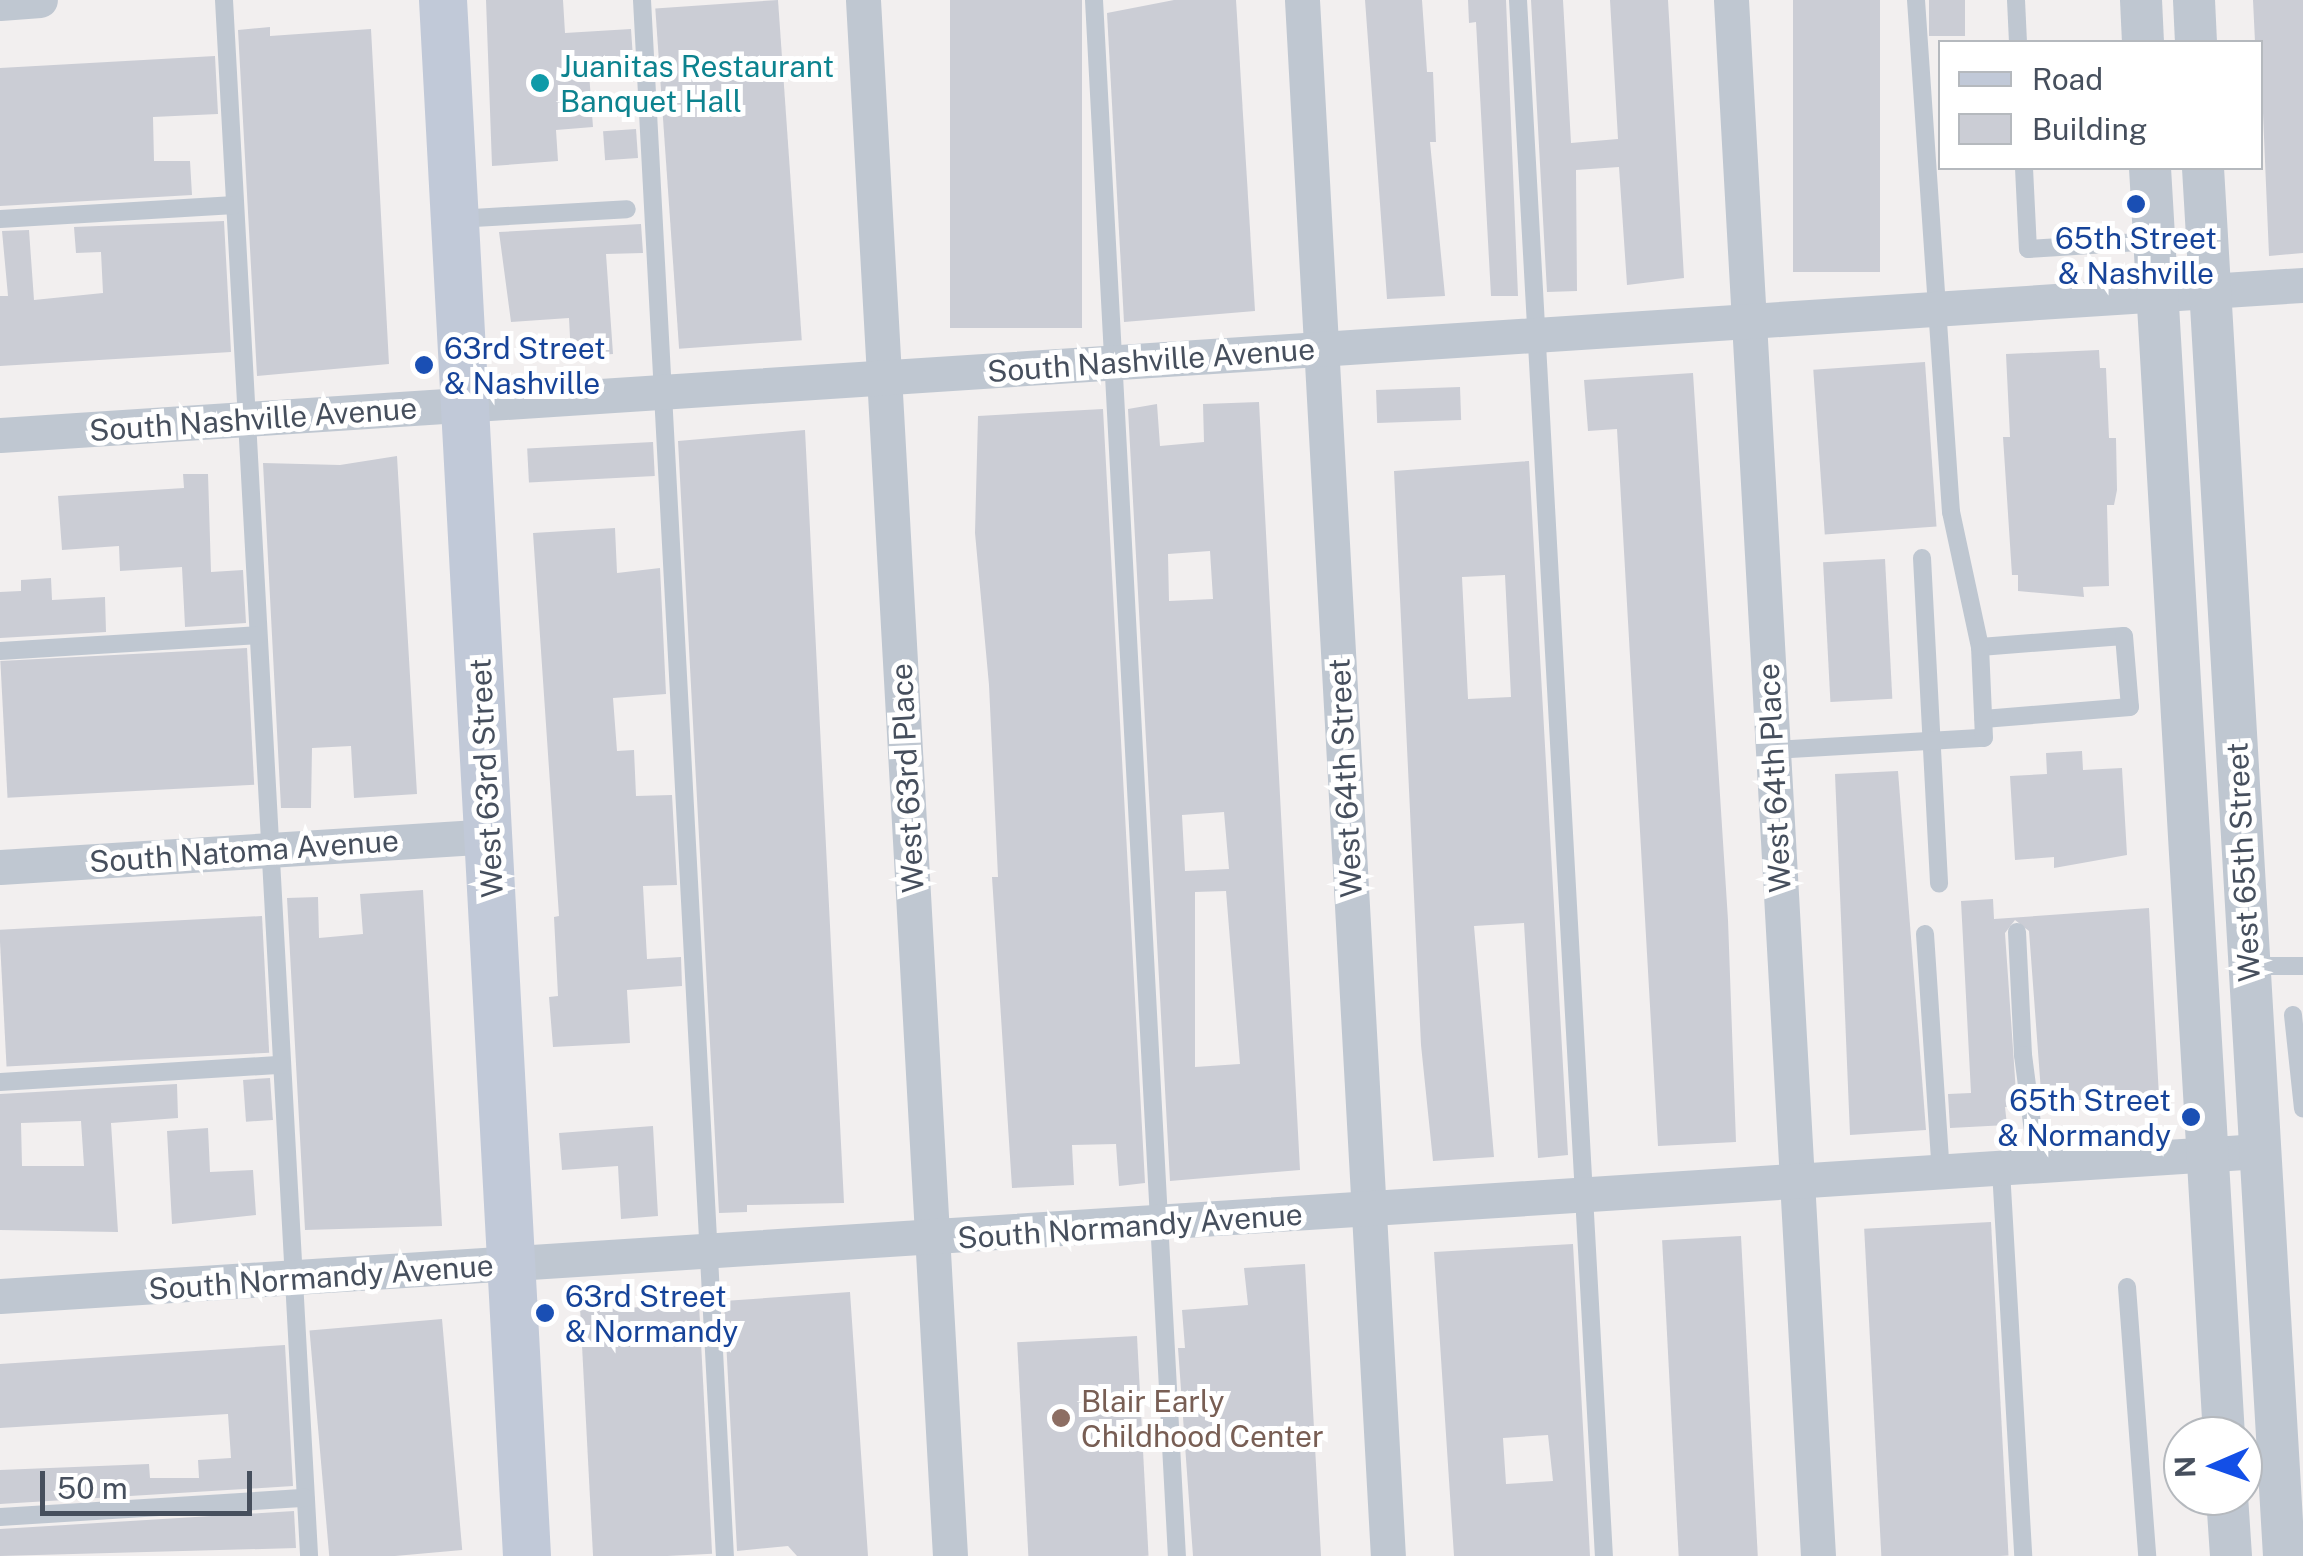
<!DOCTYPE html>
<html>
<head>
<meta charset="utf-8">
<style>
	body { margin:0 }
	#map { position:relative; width:2303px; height:1556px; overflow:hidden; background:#f2efef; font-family:"Public Sans",sans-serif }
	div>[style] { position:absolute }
	.building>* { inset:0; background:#cbcdd5; transform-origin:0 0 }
	.service>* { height:18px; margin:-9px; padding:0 9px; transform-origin:9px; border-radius:9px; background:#bfc7d1 }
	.minor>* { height:35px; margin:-17.5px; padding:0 17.5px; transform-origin:17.5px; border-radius:17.5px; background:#bfc7d1 }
	.tertiary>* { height:42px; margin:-21px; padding:0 21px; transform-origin:21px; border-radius:21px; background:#bfc7d1 }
	.secondary>* { height:48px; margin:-24px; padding:0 24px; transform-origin:24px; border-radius:24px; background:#c1c9d8 }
	.dots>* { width:28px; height:28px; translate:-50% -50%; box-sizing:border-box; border:5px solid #fff; border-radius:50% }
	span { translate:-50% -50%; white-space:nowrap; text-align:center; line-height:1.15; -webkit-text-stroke:10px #fff; paint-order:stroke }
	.culture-label { font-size:30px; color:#0d838f }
	.left { translate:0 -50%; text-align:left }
	.transit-label { font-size:30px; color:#164399 }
	.right { translate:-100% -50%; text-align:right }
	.street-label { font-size:30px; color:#464f5d }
	.education-label { font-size:30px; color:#785e54 }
	.legend { position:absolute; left:1938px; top:40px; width:325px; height:130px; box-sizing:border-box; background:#fff; border:2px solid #b5b9be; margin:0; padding:12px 18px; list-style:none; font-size:30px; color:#464f5d }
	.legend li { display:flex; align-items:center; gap:20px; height:50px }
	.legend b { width:50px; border:2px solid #b5b9be }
	.north { position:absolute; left:2163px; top:1416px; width:100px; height:100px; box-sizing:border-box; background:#fff; border:2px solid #b5b9be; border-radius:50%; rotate:268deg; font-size:28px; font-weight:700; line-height:40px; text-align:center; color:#464f5d }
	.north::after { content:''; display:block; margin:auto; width:35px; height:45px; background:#134fe7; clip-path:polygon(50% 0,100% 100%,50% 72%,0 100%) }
	.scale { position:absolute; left:40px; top:1471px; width:212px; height:45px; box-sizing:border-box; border:5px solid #464f5d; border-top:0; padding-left:12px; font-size:30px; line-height:35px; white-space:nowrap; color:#464f5d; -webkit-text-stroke:8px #fff; paint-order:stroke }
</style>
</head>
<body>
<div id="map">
	<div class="building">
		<i style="clip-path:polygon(486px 0,563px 0,565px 33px,631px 29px,633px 58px,588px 59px,593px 127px,556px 130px,558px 161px,492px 166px)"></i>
		<i style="left:778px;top:0;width:341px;height:123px;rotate:86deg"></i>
		<i style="left:950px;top:0;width:132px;height:328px"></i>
		<i style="clip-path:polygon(1174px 0,1236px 0,1255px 311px,1124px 322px,1107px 13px)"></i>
		<i style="clip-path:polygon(1365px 0,1422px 0,1427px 72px,1433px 72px,1436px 142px,1430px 142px,1445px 296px,1387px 299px)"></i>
		<i style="clip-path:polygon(1468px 0,1506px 0,1518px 296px,1491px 296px,1476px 22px,1469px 23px)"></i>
		<i style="clip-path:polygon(1531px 0,1563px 0,1571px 143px,1618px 139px,1610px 0,1668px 0,1684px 278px,1627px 285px,1619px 167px,1576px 170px,1577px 291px,1547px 292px)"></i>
		<i style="left:1793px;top:0;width:87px;height:272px"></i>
		<i style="left:1929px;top:0;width:36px;height:36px"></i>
		<i style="clip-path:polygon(2253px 0,2303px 0,2303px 253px,2269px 256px,2260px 42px,2255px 42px)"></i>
		<i style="clip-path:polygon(270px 27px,270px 36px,371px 29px,389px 364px,257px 376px,238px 30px)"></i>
		<i style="clip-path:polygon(215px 56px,218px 114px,153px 117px,154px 161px,190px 161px,192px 195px,0 206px,0 68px)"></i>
		<i style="left:636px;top:129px;width:29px;height:33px;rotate:86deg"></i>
		<i style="clip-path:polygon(224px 221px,231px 352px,0 366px,0 296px,8px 296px,2px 231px,29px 230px,34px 300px,103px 293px,101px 252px,76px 253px,74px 227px)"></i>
		<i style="clip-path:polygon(641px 224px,643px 253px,606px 254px,613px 354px,571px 357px,569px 318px,511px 322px,499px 232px)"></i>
		<i style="clip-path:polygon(2099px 350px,2100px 368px,2106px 368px,2109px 438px,2116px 438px,2117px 490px,2114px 505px,2107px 505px,2109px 586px,2083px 587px,2084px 597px,2018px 591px,2018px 575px,2012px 575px,2003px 437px,2010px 437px,2006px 354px)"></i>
		<i style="left:1925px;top:362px;width:165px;height:112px;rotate:86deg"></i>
		<i style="clip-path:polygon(1693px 373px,1728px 920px,1736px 1142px,1658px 1146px,1617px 429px,1588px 431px,1584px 380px)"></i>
		<i style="left:1460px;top:387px;width:33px;height:84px;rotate:88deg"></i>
		<i style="clip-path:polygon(evenodd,1259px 402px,1300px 1170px,1170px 1181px,1128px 409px,1157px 404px,1160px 446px,1204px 442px,1203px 404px,1259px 402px,1210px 551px,1213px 599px,1169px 601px,1168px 554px,1210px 551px,1259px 402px,1224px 812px,1229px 869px,1185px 871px,1182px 815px,1224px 812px,1259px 402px,1226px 891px,1240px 1064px,1195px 1067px,1195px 892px,1226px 891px)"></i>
		<i style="clip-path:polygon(1103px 409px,1145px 1183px,1119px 1186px,1116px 1144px,1072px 1145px,1074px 1185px,1012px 1188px,992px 877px,998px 877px,989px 685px,975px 533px,978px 416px)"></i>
		<i style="clip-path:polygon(805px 430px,844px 1203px,747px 1205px,747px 1212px,719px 1213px,678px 441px)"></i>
		<i style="left:653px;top:442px;width:34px;height:126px;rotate:87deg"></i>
		<i style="clip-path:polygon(397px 456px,417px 794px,354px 798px,351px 746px,312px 748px,311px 808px,281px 808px,263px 463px,340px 465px)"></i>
		<i style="clip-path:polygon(evenodd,1529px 461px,1568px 1155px,1538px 1158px,1524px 923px,1474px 926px,1494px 1157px,1433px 1161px,1421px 1045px,1394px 471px,1529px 461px,1505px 575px,1511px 697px,1468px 699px,1462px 577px,1505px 575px)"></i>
		<i style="clip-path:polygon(183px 474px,208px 474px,211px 572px,243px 570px,246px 623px,185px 627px,182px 567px,120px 571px,119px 546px,62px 550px,58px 496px,184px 488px)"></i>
		<i style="clip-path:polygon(615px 528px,617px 573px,660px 568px,666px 694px,613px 698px,617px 751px,634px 750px,636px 796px,672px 795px,677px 885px,643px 886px,647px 959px,681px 957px,682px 986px,627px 990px,630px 1043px,553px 1047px,549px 997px,558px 996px,554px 917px,559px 916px,533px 533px)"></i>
		<i style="left:1885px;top:559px;width:140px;height:62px;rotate:87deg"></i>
		<i style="clip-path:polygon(51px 578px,52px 600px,105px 597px,106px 632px,0 638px,0 592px,21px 591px,21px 580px)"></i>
		<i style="left:247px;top:648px;width:137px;height:247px;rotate:87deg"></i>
		<i style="clip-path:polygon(2082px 751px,2083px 770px,2122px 768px,2127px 855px,2054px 868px,2054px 857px,2015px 860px,2010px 776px,2047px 774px,2046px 753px)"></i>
		<i style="clip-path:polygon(1898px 771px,1926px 1130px,1850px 1135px,1835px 774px)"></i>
		<i style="clip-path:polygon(423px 890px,442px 1226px,305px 1230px,287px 898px,318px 897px,319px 938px,363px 934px,360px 894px)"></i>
		<i style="clip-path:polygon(1993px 899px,1994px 919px,2149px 908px,2159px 1097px,2042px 1105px,2029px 931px,2015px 920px,2005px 933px,2017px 1107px,2005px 1107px,2007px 1125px,1950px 1128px,1948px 1094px,1971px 1093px,1961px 901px)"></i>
		<i style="left:262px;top:916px;width:137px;height:263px;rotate:87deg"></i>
		<i style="left:270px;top:1078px;width:42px;height:27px;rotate:86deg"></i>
		<i style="clip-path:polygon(evenodd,177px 1084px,178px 1118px,111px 1123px,118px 1232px,0 1230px,0 1094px,177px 1084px,81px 1121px,84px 1166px,22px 1166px,21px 1123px,81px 1121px)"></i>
		<i style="clip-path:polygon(653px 1126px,658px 1216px,621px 1219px,618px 1166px,562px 1170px,559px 1133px)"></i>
		<i style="clip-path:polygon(208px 1128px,210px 1172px,253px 1170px,256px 1215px,172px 1224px,167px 1131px)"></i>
		<i style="left:1991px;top:1222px;width:334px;height:127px;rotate:87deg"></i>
		<i style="left:1741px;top:1236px;width:321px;height:79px;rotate:87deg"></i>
		<i style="clip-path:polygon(evenodd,1573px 1244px,1590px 1556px,1454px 1556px,1434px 1252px,1573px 1244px,1548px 1435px,1553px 1481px,1506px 1484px,1503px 1438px,1548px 1435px)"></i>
		<i style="clip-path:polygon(1305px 1264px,1321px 1556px,1193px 1556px,1178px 1348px,1185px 1348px,1182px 1310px,1248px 1305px,1244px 1268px)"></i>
		<i style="clip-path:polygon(850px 1292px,868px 1556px,797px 1556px,788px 1546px,737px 1551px,724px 1301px)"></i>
		<i style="left:699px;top:1304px;width:250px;height:119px;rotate:87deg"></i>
		<i style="left:442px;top:1319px;width:232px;height:133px;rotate:85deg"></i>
		<i style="left:1137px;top:1336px;width:220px;height:120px;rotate:87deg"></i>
		<i style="clip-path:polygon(285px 1345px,293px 1486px,0 1504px,0 1470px,149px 1464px,150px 1478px,199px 1478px,198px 1460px,231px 1458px,228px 1414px,0 1428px,0 1364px)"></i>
		<i style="clip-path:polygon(294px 1511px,296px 1548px,0 1556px,0 1529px)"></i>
	</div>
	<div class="service">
		<i style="left:224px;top:0;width:1558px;rotate:86.87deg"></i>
		<i style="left:642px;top:0;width:1558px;rotate:86.95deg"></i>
		<i style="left:1094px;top:0;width:1558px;rotate:86.95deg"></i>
		<i style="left:1518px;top:0;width:1558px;rotate:86.84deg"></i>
		<i style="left:2016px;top:0;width:42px;rotate:87.3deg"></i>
		<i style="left:2024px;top:168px;width:81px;rotate:87.2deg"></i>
		<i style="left:2028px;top:249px;width:126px;rotate:-3.6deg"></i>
		<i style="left:0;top:219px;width:235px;rotate:-3.4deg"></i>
		<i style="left:456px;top:219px;width:171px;rotate:-3.3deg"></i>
		<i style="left:1922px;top:558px;width:326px;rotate:87deg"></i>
		<i style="left:1980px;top:647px;width:144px;rotate:-4.4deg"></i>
		<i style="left:2124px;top:636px;width:71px;rotate:85.2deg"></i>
		<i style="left:2130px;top:707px;width:147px;rotate:175.3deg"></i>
		<i style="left:0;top:651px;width:258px;rotate:-3.5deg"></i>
		<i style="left:1773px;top:750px;width:211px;rotate:-3.3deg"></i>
		<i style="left:1984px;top:738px;width:91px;rotate:-92.5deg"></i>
		<i style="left:1980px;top:647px;width:138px;rotate:-102.1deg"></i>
		<i style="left:1951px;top:512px;width:513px;rotate:-93.91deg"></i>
		<i style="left:2017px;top:932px;width:123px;rotate:87.2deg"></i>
		<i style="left:2023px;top:1055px;width:77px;rotate:82.5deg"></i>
		<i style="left:2033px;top:1131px;width:37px;rotate:70deg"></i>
		<i style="left:1925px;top:934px;width:241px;rotate:86.2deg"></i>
		<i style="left:2249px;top:966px;width:54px"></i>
		<i style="left:2293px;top:1015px;width:94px;rotate:83.9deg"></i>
		<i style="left:0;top:1082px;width:282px;rotate:-3.5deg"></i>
		<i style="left:2001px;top:1170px;width:387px;rotate:86.7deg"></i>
		<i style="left:2127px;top:1287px;width:270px;rotate:85.7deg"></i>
		<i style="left:0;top:1517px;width:306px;rotate:-3.6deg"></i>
	</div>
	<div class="minor">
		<i style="left:863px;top:0;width:1558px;rotate:86.8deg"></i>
		<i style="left:1302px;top:0;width:1558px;rotate:86.84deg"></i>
		<i style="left:1731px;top:0;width:1558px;rotate:86.8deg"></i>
		<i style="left:0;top:3px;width:40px;rotate:-4.3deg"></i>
		<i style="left:0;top:435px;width:2308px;rotate:-3.73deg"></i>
		<i style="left:0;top:867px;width:490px;rotate:-3.6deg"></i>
		<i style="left:0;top:1296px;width:2264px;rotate:-3.67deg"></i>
	</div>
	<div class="tertiary">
		<i style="left:2141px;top:0;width:42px;rotate:87.3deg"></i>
		<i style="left:2194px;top:0;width:42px;rotate:87.3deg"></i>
		<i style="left:2150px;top:168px;width:1270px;rotate:86.66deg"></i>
		<i style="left:2203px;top:168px;width:1390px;rotate:86.66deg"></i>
		<i style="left:2227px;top:1496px;width:60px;rotate:86.2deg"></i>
	</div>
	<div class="secondary">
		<i style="left:443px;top:0;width:1558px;rotate:86.91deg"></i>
	</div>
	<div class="dots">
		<i style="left:540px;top:83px;background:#0f9aa8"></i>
		<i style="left:2136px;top:204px;background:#1a4fb4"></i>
		<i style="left:424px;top:365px;background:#1a4fb4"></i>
		<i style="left:2191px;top:1117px;background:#1a4fb4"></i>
		<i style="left:545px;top:1313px;background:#1a4fb4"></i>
		<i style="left:1061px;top:1418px;background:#8d6e63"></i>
	</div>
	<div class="culture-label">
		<span class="left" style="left:560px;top:83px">Juanitas Restaurant<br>Banquet Hall</span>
	</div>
	<div class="transit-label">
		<span style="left:2136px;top:255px">65th Street<br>&amp; Nashville</span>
		<span class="left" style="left:444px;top:365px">63rd Street<br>&amp; Nashville</span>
		<span class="right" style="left:2171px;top:1117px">65th Street<br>&amp; Normandy</span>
		<span class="left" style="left:565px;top:1313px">63rd Street<br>&amp; Normandy</span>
	</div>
	<div class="street-label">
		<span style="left:1151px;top:360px;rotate:-4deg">South Nashville Avenue</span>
		<span style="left:253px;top:419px;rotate:-4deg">South Nashville Avenue</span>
		<span style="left:486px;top:778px;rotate:-93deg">West 63rd Street</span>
		<span style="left:907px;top:778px;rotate:-93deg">West 63rd Place</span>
		<span style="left:1345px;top:778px;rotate:-93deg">West 64th Street</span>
		<span style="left:1774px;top:778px;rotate:-93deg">West 64th Place</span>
		<span style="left:244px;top:851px;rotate:-4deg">South Natoma Avenue</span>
		<span style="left:2243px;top:862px;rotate:-93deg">West 65th Street</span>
		<span style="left:1130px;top:1226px;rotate:-4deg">South Normandy Avenue</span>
		<span style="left:321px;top:1277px;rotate:-4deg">South Normandy Avenue</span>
	</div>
	<div class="education-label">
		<span class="left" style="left:1081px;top:1418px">Blair Early<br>Childhood Center</span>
	</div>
	<ul class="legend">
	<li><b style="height:12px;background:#c1c9d8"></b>Road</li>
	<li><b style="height:28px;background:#cbcdd5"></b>Building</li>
	</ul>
	<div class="north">N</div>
	<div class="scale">50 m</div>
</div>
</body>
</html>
